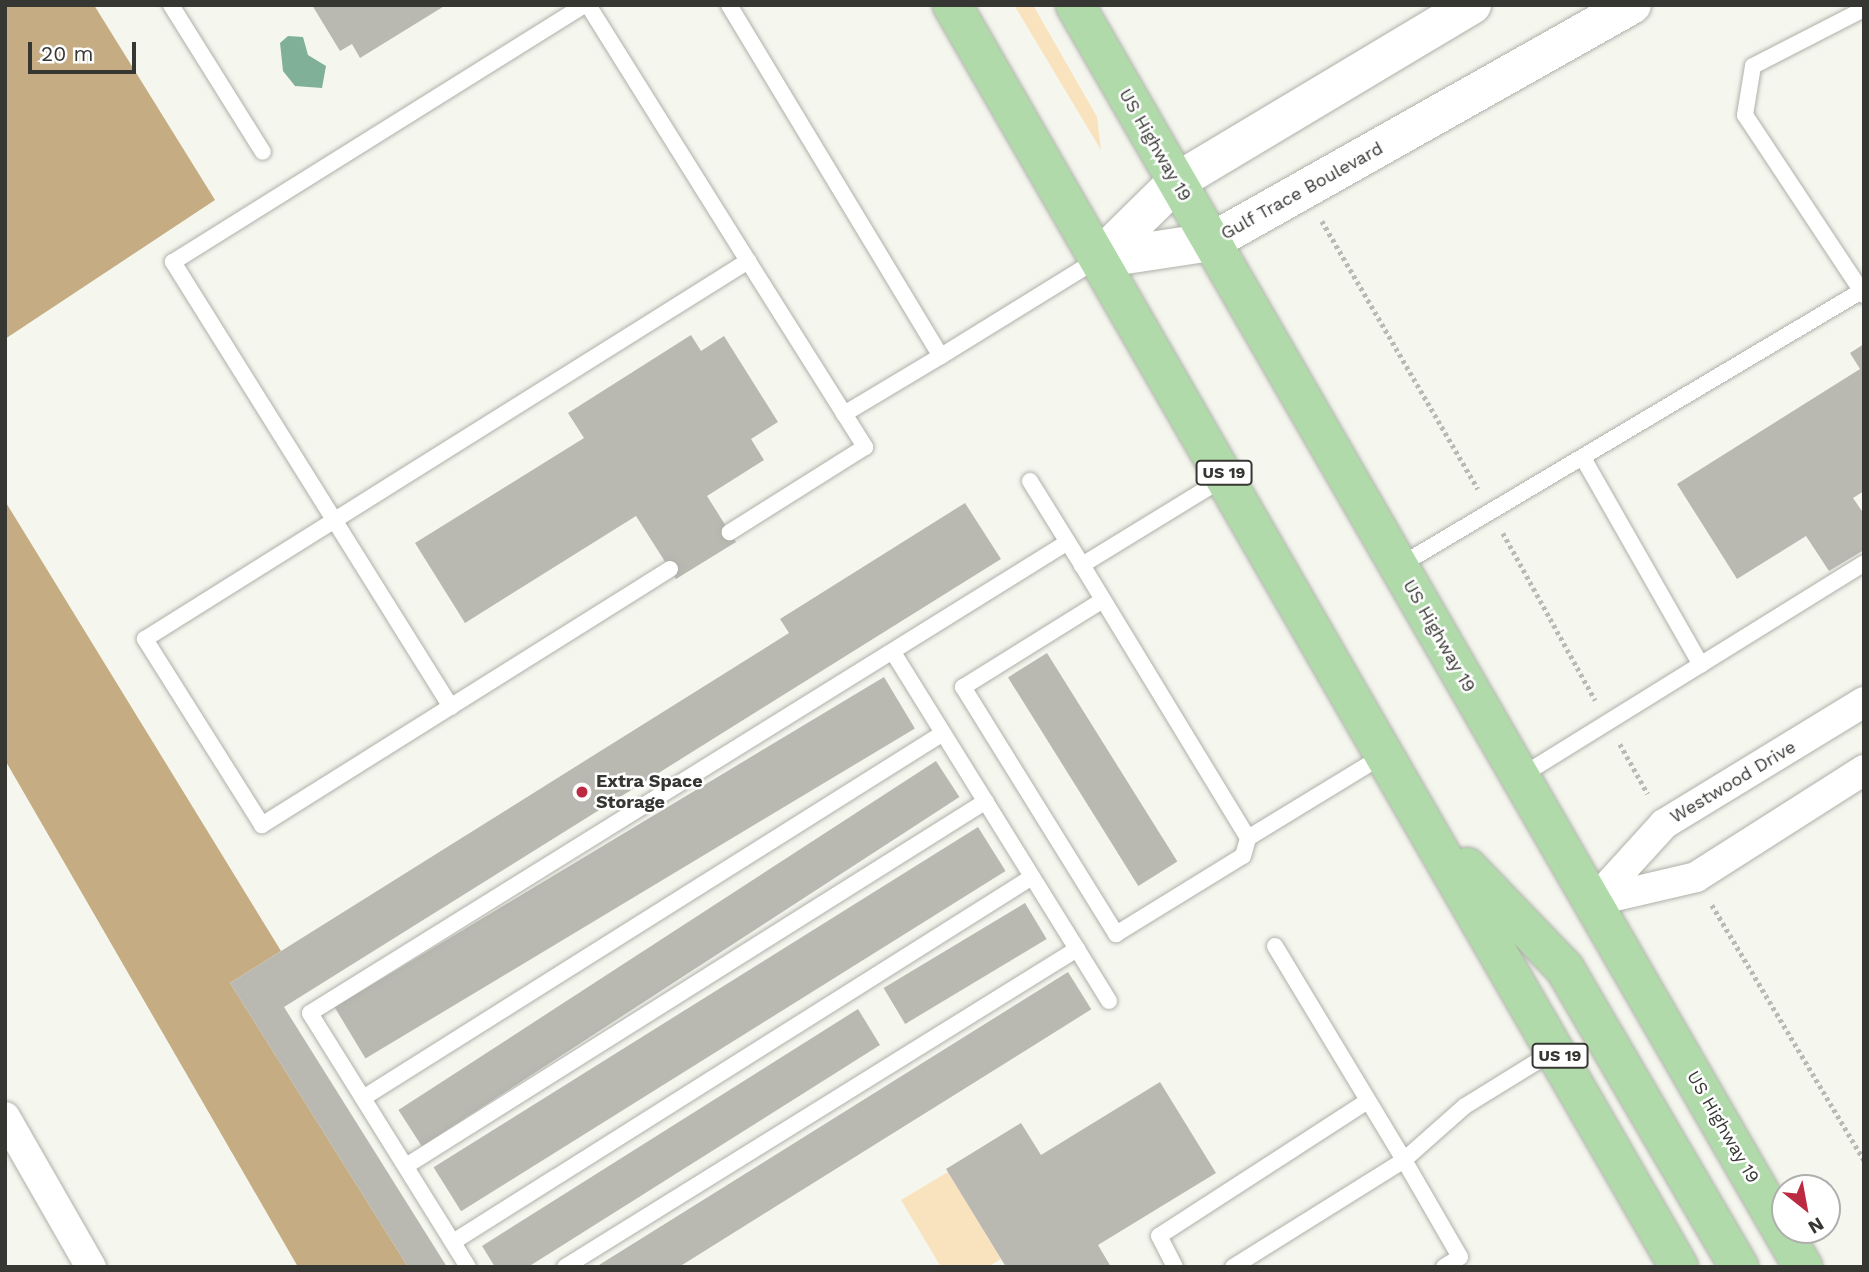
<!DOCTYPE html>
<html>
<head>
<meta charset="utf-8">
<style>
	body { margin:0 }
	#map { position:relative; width:1869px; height:1272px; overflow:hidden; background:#f5f7ef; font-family:"Work Sans",sans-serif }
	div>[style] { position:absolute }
	.green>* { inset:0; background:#f9e2be }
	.forest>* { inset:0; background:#c5ac82 }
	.water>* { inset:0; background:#80b097 }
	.building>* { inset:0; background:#b9b8b1; transform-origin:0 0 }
	.path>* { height:4.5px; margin-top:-2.25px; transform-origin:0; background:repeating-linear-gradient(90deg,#b8bab3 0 3.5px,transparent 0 7px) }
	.roads { filter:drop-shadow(0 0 2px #aeb1a9) drop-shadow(0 0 2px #aeb1a9) }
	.service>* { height:16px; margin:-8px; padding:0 8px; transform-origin:8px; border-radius:8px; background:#fff }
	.minor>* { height:30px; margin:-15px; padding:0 15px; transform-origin:15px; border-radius:15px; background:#fff }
	.tertiary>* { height:38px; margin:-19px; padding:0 19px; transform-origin:19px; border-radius:19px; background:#fff }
	.trunk>* { height:38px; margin:-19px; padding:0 19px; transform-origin:19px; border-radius:19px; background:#b0daaa }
	.dots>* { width:19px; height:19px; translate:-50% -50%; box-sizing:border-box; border:4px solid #fff; border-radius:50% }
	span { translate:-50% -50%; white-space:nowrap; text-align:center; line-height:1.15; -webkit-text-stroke:5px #fff; paint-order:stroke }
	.shield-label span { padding:2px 5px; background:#fff; border:2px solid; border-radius:5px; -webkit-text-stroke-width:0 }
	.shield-label { font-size:16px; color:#363733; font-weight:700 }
	.street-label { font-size:18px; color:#363733 }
	.poi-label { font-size:18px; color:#363733; font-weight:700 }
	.left { translate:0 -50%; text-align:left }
	.frame { position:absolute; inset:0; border:7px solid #363733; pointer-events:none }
	.north { position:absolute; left:1771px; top:1174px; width:70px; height:70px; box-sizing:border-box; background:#fff; border:2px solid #afafad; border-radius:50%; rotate:149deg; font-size:19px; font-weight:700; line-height:28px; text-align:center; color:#363733 }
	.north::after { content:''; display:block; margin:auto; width:24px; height:32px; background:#bb2a41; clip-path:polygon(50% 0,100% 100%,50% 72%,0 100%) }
	.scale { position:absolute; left:28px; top:42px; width:108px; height:32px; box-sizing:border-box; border:4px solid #363733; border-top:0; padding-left:9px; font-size:21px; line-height:24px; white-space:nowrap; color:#363733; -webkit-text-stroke:5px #fff; paint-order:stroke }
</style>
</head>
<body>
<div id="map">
	<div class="green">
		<i style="clip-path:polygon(1014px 5px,1033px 5px,1097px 117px,1101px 150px)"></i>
		<i style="clip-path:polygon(948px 1172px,1001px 1259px,988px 1267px,941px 1267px,901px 1200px)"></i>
	</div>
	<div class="forest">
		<i style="clip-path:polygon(5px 5px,94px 5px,215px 200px,5px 339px)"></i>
		<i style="clip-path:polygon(5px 501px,281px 951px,230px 983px,408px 1267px,298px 1267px,5px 760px)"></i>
	</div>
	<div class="water">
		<i style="clip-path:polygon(288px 36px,303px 37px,308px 55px,326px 66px,322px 88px,295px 86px,283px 71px,280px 43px)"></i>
	</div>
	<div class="building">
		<i style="clip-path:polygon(312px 5px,446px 5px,360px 58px,352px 44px,340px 51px)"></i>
		<i style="clip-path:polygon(691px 335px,701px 351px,724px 336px,778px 422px,751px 439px,764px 460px,707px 496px,736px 542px,676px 579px,636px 516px,465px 623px,415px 543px,584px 438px,568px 413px)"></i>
		<i style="clip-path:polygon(1864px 344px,1864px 491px,1853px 498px,1864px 514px,1864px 550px,1829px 571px,1806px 536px,1737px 579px,1677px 484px,1860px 369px,1850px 353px)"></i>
		<i style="clip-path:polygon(965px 503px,1001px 559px,284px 1007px,447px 1267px,408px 1267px,230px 983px,789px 633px,780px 619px)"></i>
		<i style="left:1047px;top:653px;width:246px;height:46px;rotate:58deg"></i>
		<i style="left:884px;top:677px;width:60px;height:641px;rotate:59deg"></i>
		<i style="left:936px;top:761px;width:43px;height:641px;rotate:57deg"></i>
		<i style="left:978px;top:827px;width:52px;height:642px;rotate:58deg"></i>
		<i style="left:1025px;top:903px;width:42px;height:165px;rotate:59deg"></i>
		<i style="left:1068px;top:972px;width:44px;height:555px;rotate:58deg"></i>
		<i style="clip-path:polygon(858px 1009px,880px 1045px,528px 1267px,495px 1267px,482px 1246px)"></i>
		<i style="clip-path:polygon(1160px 1082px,1216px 1173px,1098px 1245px,1111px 1267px,1006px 1267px,946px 1169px,1021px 1123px,1041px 1155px)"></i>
	</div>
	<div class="path">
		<i style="left:1322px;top:221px;width:310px;rotate:59.8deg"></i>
		<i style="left:1503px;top:533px;width:191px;rotate:61.1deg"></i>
		<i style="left:1620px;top:744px;width:57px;rotate:60.8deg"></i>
		<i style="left:1712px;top:905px;width:297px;rotate:59.2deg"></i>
	</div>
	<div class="roads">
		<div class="service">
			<i style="left:171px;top:5px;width:173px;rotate:58deg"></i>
			<i style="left:588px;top:5px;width:302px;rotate:58deg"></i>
			<i style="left:729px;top:5px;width:410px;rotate:58.9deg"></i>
			<i style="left:941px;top:356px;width:185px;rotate:-31.7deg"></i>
			<i style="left:1864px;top:9px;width:125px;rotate:152.8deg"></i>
			<i style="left:1753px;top:66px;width:50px;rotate:99.3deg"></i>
			<i style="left:1745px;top:115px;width:216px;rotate:56.5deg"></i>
			<i style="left:844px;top:414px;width:113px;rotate:-30.9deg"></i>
			<i style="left:1583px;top:458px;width:238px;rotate:60.3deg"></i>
			<i style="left:1224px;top:478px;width:167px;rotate:148.5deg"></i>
			<i style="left:1082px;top:565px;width:320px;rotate:58.7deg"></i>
			<i style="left:1248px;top:838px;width:159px;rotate:-31.4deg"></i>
			<i style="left:1030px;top:481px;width:99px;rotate:58.2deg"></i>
			<i style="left:1399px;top:566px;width:534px;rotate:-30.74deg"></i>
			<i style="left:670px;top:569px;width:482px;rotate:147.9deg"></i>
			<i style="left:262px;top:825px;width:220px;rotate:-122.2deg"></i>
			<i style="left:145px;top:639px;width:712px;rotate:-32.08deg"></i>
			<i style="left:748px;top:261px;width:220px;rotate:57.8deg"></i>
			<i style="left:865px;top:447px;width:160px;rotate:147.8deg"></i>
			<i style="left:1103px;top:600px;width:165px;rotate:148.1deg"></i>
			<i style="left:963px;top:687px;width:291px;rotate:58.2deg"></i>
			<i style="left:1116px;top:934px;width:149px;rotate:-31.6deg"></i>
			<i style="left:1243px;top:856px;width:19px;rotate:-74deg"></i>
			<i style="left:451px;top:707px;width:525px;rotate:-121.99deg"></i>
			<i style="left:173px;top:262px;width:486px;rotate:-32deg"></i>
			<i style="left:1521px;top:776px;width:404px;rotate:-31.8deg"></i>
			<i style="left:1275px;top:946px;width:250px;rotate:58.9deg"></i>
			<i style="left:1404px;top:1160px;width:81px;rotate:-41.5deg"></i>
			<i style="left:1465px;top:1106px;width:105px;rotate:-31.7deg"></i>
			<i style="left:1077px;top:949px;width:61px;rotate:58.4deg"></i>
			<i style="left:363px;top:1098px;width:685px;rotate:-32.18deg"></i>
			<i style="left:406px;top:1166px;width:685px;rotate:-32.18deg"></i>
			<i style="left:453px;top:1242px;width:684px;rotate:-32.23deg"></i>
			<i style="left:468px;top:1267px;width:299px;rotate:-121.9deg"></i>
			<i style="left:310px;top:1013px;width:892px;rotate:-31.86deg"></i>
			<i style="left:565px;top:1267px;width:603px;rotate:-31.84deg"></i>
			<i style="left:1077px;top:949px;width:349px;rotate:-121.8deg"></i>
			<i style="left:1175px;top:1267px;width:35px;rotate:-117deg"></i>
			<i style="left:1159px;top:1236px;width:247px;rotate:-32.9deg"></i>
			<i style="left:1233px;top:1267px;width:202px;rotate:-32deg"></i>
			<i style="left:1404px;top:1160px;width:112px;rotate:60deg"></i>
			<i style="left:1460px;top:1257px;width:19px;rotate:148deg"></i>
		</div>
		<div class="minor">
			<i style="left:1594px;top:901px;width:104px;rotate:-47.7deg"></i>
			<i style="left:1664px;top:824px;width:234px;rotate:-31.4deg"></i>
			<i style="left:1594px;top:901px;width:105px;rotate:-13.2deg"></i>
			<i style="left:1696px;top:877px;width:199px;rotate:-32.5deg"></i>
			<i style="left:5px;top:1117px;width:173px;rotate:60.2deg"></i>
		</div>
		<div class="tertiary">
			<i style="left:1098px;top:259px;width:114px;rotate:-8.6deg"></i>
			<i style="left:1211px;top:242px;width:483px;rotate:-29.4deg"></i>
			<i style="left:1098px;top:259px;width:110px;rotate:-44.6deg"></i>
			<i style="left:1176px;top:182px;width:345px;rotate:-30.9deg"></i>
		</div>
		<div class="trunk">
			<i style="left:952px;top:5px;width:1456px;rotate:60.06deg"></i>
			<i style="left:1075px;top:5px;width:1457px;rotate:60.02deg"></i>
			<i style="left:1467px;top:867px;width:141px;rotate:46.1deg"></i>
			<i style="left:1565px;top:969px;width:345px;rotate:59.7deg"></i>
		</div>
	</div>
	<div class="dots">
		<i style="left:582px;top:792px;background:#bb2a41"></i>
	</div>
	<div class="shield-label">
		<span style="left:1224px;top:473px">US 19</span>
		<span style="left:1560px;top:1056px">US 19</span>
	</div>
	<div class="street-label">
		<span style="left:1155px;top:145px;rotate:60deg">US Highway 19</span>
		<span style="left:1302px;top:191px;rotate:-29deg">Gulf Trace Boulevard</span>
		<span style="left:1439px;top:636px;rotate:60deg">US Highway 19</span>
		<span style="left:1733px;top:782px;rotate:-31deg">Westwood Drive</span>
		<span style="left:1723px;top:1127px;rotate:60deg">US Highway 19</span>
	</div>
	<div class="poi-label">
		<span class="left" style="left:596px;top:792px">Extra Space<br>Storage</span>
	</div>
	<div class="frame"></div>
	<div class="north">N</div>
	<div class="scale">20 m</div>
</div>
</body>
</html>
